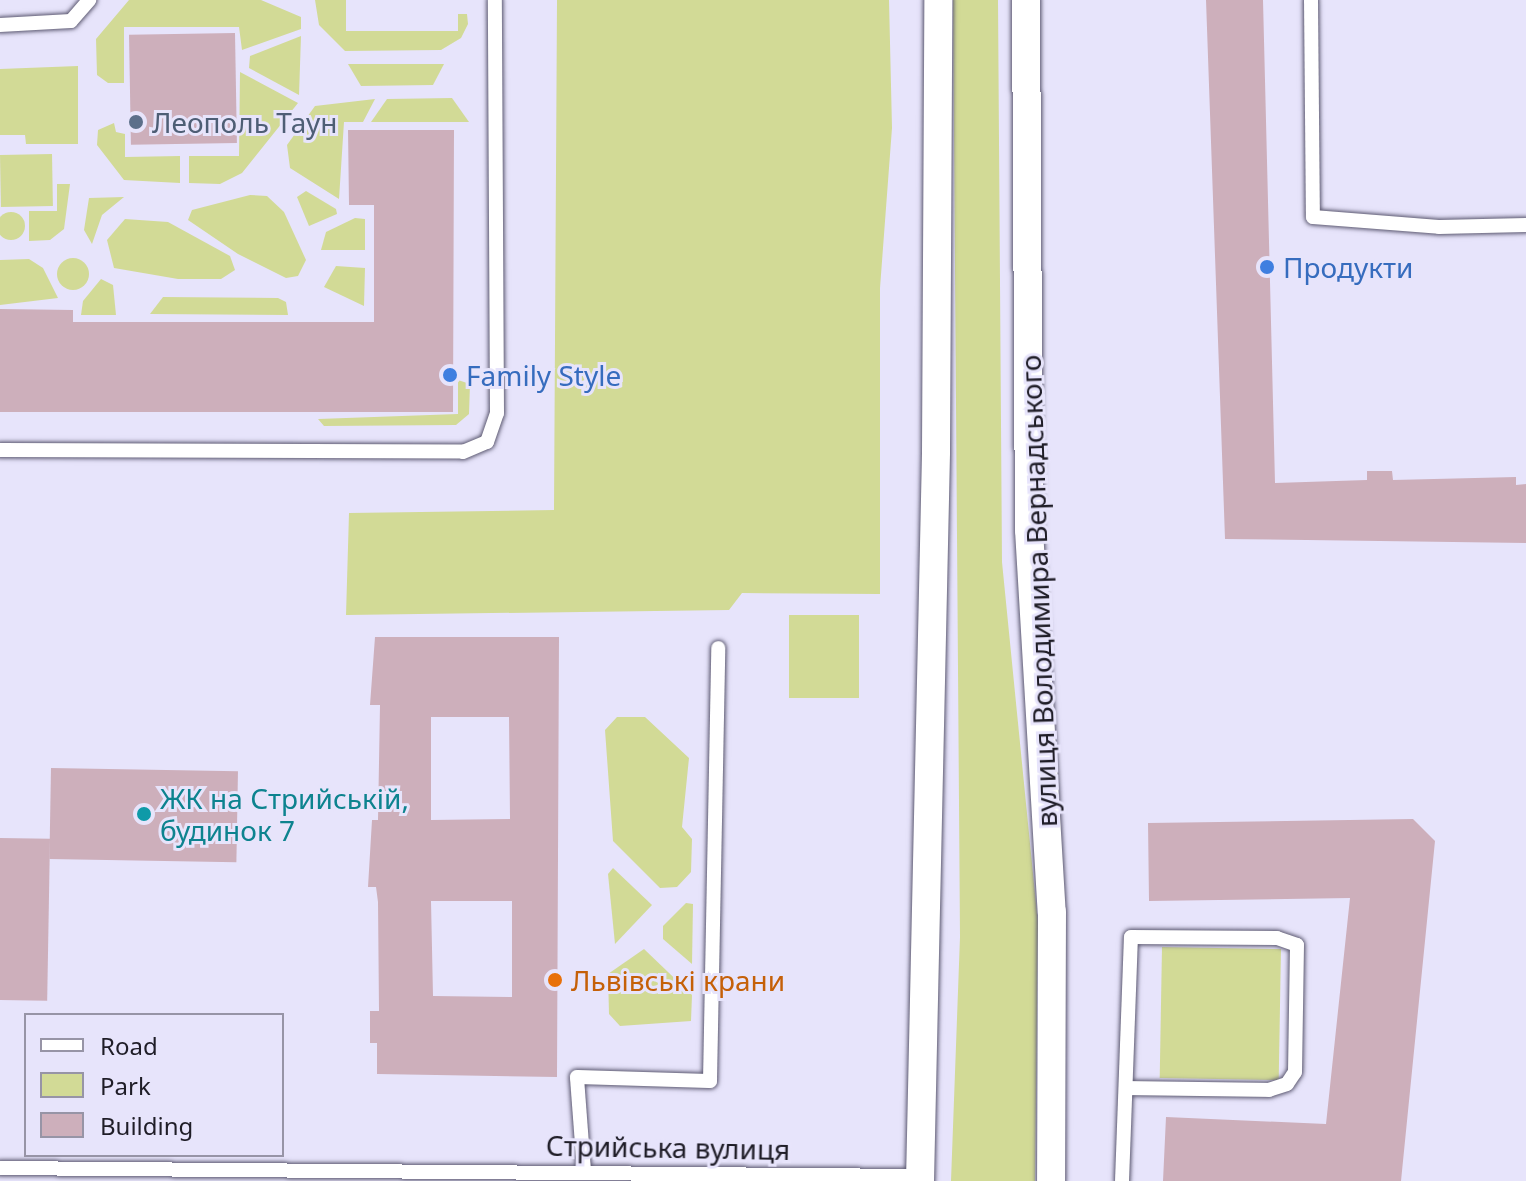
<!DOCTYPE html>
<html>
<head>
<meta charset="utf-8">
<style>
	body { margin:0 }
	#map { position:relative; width:1526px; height:1181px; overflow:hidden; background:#e7e4fb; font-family:"Noto Sans",sans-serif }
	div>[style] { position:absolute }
	.green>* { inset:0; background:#d2da96; transform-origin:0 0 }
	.round { border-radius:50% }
	.building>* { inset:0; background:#cdafbb; transform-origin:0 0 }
	.roads { filter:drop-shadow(0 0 2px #5d5a72) drop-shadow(0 0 2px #5d5a72) }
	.service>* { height:14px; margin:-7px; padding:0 7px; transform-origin:7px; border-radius:7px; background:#fff }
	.minor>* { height:28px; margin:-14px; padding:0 14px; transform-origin:14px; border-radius:14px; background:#fff }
	.dots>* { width:22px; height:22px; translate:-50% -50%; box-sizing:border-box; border:4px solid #e7e4fb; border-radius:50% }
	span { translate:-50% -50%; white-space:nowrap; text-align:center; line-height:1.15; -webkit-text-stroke:6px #e7e4fb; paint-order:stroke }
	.service-label { font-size:28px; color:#4e5e75 }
	.left { translate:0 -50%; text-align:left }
	.shop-label { font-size:28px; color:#366cbe }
	.street-label { font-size:28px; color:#1f1d27 }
	.culture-label { font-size:28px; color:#0d838f }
	.food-label { font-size:28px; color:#c56008 }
	.legend { position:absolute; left:24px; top:1013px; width:260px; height:144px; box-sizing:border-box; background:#e7e4fb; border:2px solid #9794a6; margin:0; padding:10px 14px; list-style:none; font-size:24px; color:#1f1d27 }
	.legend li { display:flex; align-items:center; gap:16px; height:40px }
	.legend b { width:40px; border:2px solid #9794a6 }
</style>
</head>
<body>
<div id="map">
	<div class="green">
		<i style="clip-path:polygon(129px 0,261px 0,301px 17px,301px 29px,242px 50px,239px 27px,124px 27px,124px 83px,108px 83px,97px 75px,96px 39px)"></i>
		<i style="clip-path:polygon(315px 0,346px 0,346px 31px,458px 31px,458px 14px,467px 14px,468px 24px,461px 38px,441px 50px,345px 51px,319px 25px)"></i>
		<i style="clip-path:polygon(557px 0,889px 0,892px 128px,880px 288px,880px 594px,742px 593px,729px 610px,346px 615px,349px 513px,554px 510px)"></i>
		<i style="clip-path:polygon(953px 0,998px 0,1002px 562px,1038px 924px,1035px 1181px,951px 1181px,960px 937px)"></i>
		<i style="clip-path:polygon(301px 36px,299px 95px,249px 68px,250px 56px)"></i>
		<i style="clip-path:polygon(348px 64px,444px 64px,433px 85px,361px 86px)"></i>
		<i style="clip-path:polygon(78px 66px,78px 144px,26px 144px,25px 135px,0 135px,0 69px)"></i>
		<i style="clip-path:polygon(240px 72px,298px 103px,242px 173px,220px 184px,189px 183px,189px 156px,239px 156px)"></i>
		<i style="clip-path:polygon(452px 98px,469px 122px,371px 122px,387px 99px)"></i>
		<i style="clip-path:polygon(375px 99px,363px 122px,344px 122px,339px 199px,290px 168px,287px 145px,315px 106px)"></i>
		<i style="clip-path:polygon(114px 123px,116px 132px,125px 134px,125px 157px,180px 156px,180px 183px,124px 180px,97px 145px,98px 130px)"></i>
		<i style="left:52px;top:154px;width:52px;height:52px;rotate:89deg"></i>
		<i style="clip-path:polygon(57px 184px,70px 184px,64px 229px,50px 240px,29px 241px,29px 211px,57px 211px)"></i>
		<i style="clip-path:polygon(306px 191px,336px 209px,337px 214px,309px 226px,297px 197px)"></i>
		<i style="clip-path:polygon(250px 195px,267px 196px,284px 212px,306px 260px,298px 276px,286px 278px,238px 254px,188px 220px,192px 210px)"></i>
		<i style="clip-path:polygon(124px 197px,102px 215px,92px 244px,84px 230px,89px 198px)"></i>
		<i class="round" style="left:-3px;top:212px;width:28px;height:28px"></i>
		<i style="clip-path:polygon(355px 218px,365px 219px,365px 250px,321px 250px,326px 232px)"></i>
		<i style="clip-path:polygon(125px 219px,168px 222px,230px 256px,235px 270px,221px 279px,178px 279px,114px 268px,107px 240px)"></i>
		<i class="round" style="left:57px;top:258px;width:32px;height:32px"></i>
		<i style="clip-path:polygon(29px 259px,43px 268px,58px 298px,0 305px,0 260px)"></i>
		<i style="clip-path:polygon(336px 266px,365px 268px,364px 306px,324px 287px)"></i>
		<i style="clip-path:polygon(101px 279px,113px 285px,116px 315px,81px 315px,83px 301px)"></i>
		<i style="clip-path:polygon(163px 297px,278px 298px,286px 302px,288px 315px,150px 314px)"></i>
		<i style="clip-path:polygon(458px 380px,470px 384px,469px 414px,456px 425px,324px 426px,318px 419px,458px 414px)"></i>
		<i style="left:859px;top:615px;width:83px;height:70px;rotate:90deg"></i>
		<i style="clip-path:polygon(617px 717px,645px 717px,689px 758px,682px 827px,692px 839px,691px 872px,677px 887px,660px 888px,613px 841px,605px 730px)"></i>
		<i style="clip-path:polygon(613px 868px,652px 905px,615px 944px,608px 874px)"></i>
		<i style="clip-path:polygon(686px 903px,693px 904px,692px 964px,663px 939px,663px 926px)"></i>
		<i style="left:1162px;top:947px;width:119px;height:131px;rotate:1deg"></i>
		<i style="clip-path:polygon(644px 949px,692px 995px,691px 1021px,620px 1026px,609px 1014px,608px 974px)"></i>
	</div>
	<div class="building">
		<i style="clip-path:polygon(1206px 0,1263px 0,1275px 483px,1367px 480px,1367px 471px,1392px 471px,1393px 480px,1516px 477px,1516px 485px,1526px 484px,1526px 543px,1225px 539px)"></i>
		<i style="left:235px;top:33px;width:110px;height:106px;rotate:89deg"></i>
		<i style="clip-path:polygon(348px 130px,454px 130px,453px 412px,0 412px,0 309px,73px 310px,73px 322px,374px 322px,374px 205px,349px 205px)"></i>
		<i style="clip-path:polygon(evenodd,375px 637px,559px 637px,557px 1077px,377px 1074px,377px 1043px,370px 1043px,370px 1011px,379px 1011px,378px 902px,376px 887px,368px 887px,372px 820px,378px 820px,380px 705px,370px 705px,375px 637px,431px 717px,509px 717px,510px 819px,431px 820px,431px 717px,375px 637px,431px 901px,512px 901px,512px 997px,433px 996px,431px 901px)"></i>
		<i style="left:51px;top:768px;width:187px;height:91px;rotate:1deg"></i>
		<i style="clip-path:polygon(1413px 819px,1435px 841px,1401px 1181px,1163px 1181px,1166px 1117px,1326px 1124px,1350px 898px,1149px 901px,1148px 823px)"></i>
		<i style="left:0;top:838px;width:50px;height:162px;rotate:1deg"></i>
	</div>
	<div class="roads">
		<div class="service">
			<i style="left:1311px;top:0;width:217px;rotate:89.5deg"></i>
			<i style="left:1313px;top:217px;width:126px;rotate:4.5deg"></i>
			<i style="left:1439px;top:227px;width:87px;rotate:-1.3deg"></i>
			<i style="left:0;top:25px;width:71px;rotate:-3.2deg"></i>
			<i style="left:71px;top:21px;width:28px;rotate:-49deg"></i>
			<i style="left:0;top:450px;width:463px;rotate:0.2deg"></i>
			<i style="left:463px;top:452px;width:26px;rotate:-23deg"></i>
			<i style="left:487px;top:442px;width:31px;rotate:-71deg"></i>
			<i style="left:497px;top:413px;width:413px;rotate:-90.3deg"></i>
			<i style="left:0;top:1168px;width:921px;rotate:0.5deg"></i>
			<i style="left:584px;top:1171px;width:94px;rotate:-94.3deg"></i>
			<i style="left:577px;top:1077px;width:133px;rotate:1.7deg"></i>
			<i style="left:710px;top:1081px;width:433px;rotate:-88.9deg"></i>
			<i style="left:1122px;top:1181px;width:244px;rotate:-87.9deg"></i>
			<i style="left:1131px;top:937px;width:146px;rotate:0.4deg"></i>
			<i style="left:1277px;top:938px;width:21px;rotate:19deg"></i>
			<i style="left:1297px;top:945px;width:127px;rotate:90.9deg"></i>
			<i style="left:1295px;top:1072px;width:14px;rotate:124deg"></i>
			<i style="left:1287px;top:1084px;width:19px;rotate:162deg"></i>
			<i style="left:1269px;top:1090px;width:139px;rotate:-179.2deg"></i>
		</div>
		<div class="minor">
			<i style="left:1026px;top:0;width:530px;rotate:89.68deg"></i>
			<i style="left:1029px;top:530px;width:383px;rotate:86.6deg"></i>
			<i style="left:1052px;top:912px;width:269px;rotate:90.2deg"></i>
			<i style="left:920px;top:1181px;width:729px;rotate:-88.74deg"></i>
			<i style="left:936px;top:452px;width:452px;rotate:-89.7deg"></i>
		</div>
	</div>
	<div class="dots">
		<i style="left:136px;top:122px;background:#5c6f8a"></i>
		<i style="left:1267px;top:267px;background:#3f7fe0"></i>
		<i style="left:450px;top:375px;background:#3f7fe0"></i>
		<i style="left:144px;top:814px;background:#0f9aa8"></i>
		<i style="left:555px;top:980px;background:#e8710a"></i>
	</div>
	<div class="service-label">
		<span class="left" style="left:152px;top:122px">Леополь Таун</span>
	</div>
	<div class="shop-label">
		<span class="left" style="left:1283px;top:267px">Продукти</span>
		<span class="left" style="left:466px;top:375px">Family Style</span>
	</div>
	<div class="street-label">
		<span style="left:1038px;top:591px;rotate:-92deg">вулиця Володимира Вернадського</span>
		<span style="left:668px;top:1147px;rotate:1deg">Стрийська вулиця</span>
	</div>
	<div class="culture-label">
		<span class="left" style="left:160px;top:814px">ЖК на Стрийській,<br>будинок 7</span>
	</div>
	<div class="food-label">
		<span class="left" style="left:571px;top:980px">Львівські крани</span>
	</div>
	<ul class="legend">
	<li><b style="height:10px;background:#fff"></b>Road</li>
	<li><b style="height:22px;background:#d2da96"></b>Park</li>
	<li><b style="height:22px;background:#cdafbb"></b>Building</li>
	</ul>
</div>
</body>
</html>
